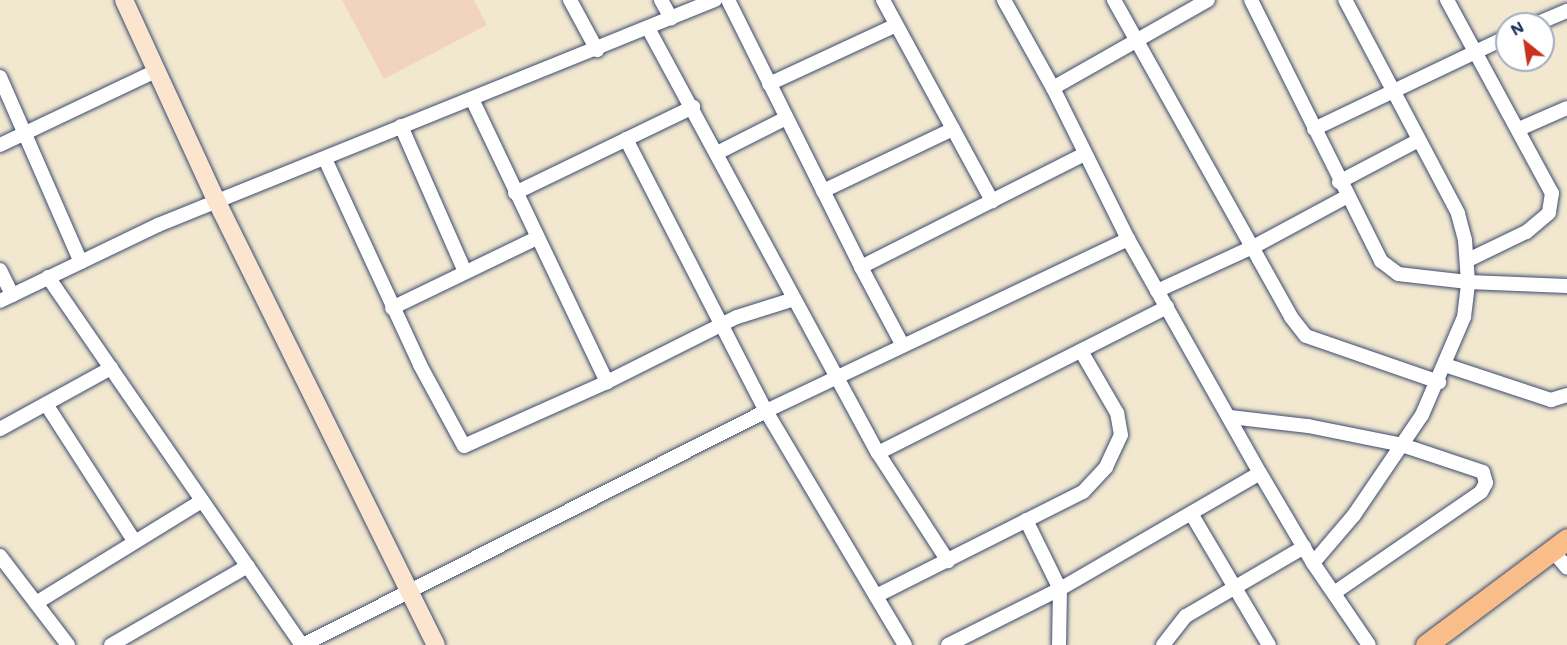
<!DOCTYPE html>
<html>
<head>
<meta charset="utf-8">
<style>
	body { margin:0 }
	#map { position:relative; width:1567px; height:645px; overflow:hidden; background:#f2e8d0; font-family:Mali,sans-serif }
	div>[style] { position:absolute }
	.built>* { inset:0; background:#f2d4be }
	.roads { filter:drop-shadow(0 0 2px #3b4b6f) drop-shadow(0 0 2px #3b4b6f) }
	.street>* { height:14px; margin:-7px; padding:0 7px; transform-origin:7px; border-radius:7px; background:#fff }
	.secondary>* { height:18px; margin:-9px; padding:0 9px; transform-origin:9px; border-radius:9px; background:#fce5cf }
	.primary>* { height:21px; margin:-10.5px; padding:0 10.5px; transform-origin:10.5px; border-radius:10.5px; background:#f8bd88 }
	span { translate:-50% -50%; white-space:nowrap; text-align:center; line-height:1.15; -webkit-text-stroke:4.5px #fff; paint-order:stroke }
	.north { position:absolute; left:1495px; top:12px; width:60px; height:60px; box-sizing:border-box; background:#fff; border:2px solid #a4acbf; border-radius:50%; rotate:330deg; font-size:16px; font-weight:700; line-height:24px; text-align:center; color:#1b2f5e }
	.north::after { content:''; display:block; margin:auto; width:21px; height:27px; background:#c8321e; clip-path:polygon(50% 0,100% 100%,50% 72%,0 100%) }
</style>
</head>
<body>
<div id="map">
	<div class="built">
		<i style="clip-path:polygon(342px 0,474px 0,487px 25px,384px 79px)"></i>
	</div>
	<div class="roads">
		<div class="street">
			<i style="left:570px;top:0;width:57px;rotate:61.6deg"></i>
			<i style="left:661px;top:0;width:21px;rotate:61deg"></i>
			<i style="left:728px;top:0;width:298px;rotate:63.5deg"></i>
			<i style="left:861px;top:267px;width:251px;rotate:-26.8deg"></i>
			<i style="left:883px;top:0;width:229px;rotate:61.5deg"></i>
			<i style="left:1004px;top:0;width:101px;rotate:60.9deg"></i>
			<i style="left:1053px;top:88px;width:169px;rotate:63.6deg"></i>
			<i style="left:1128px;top:239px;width:269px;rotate:60.6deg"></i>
			<i style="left:1260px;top:473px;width:104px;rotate:59.5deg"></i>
			<i style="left:1313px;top:563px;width:99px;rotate:55.7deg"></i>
			<i style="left:1114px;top:0;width:363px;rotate:60.8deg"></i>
			<i style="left:1291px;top:317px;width:24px;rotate:52deg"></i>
			<i style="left:1306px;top:336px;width:141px;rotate:19.1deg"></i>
			<i style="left:1251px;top:0;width:292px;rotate:63.5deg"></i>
			<i style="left:1381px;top:261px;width:21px;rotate:37deg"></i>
			<i style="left:1398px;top:274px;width:70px;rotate:6.5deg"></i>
			<i style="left:1468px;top:282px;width:99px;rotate:2.3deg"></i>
			<i style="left:1447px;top:0;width:220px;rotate:61.5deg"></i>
			<i style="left:1552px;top:193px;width:20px;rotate:99deg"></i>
			<i style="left:1549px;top:213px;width:30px;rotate:140deg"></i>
			<i style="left:1526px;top:232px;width:64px;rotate:154.2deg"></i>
			<i style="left:1536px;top:24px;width:34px;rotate:-23deg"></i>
			<i style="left:648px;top:28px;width:483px;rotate:61.6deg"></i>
			<i style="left:878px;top:453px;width:324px;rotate:-26.8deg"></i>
			<i style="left:0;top:77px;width:202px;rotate:66.4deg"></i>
			<i style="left:769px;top:84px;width:140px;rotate:-24.9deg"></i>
			<i style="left:1053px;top:88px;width:178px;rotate:-29.6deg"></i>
			<i style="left:472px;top:99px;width:314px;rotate:64.5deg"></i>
			<i style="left:401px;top:126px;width:159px;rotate:66.3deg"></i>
			<i style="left:1314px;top:129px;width:214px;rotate:-25.5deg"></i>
			<i style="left:1519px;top:129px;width:52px;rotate:-23.6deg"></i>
			<i style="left:626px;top:139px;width:306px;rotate:62.8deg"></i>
			<i style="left:766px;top:411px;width:272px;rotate:59.3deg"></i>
			<i style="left:0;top:145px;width:173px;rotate:-25.4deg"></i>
			<i style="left:717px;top:153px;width:77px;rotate:-26.9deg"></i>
			<i style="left:325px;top:159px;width:227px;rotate:65.2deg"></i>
			<i style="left:420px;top:365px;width:92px;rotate:61.5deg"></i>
			<i style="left:464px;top:446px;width:157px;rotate:-24.1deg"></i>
			<i style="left:607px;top:382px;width:145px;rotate:-26.6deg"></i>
			<i style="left:737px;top:317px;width:60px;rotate:-17.5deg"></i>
			<i style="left:1339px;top:182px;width:90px;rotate:-27.7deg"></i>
			<i style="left:823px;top:191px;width:144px;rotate:-25.5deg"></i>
			<i style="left:515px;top:193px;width:198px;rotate:-25.8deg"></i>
			<i style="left:861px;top:267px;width:89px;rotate:62deg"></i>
			<i style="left:0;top:270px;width:28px;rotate:64deg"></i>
			<i style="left:48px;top:277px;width:447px;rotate:55.4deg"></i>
			<i style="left:1157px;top:291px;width:108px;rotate:-24.7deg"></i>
			<i style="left:1255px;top:246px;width:103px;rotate:-28.3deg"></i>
			<i style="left:0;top:301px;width:175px;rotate:-25.7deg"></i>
			<i style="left:158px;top:225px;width:601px;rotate:-22deg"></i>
			<i style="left:392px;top:308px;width:161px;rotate:-25.8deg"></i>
			<i style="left:1445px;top:365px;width:112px;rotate:18.3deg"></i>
			<i style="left:1551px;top:400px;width:17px;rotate:-17deg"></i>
			<i style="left:46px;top:404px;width:164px;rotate:57.2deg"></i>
			<i style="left:1230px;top:417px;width:79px;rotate:6.6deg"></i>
			<i style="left:1308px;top:426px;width:96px;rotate:11.4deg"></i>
			<i style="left:1402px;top:445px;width:85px;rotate:18.4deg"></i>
			<i style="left:1483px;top:472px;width:11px;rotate:75deg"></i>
			<i style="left:1486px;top:483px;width:10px;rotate:119deg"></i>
			<i style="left:1481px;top:492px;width:178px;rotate:145.5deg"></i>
			<i style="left:0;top:429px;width:127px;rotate:-28.8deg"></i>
			<i style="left:878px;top:453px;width:129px;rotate:57.1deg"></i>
			<i style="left:1192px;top:515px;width:151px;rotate:59.4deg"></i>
			<i style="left:1026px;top:520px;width:77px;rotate:63.8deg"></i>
			<i style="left:1060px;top:589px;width:56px;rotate:91deg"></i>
			<i style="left:1552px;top:550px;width:23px;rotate:50deg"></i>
			<i style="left:0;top:556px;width:112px;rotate:52.6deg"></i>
			<i style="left:1313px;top:563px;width:63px;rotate:-49.5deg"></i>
			<i style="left:1354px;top:515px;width:121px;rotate:-55.8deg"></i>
			<i style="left:1422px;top:415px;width:107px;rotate:-66.8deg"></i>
			<i style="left:1464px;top:317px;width:35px;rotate:-83deg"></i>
			<i style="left:1468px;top:282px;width:42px;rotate:-94.1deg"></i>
			<i style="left:1465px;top:240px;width:28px;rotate:-105deg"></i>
			<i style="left:1458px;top:213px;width:241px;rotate:-117.9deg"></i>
			<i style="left:876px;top:596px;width:232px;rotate:-26.7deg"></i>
			<i style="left:1083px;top:492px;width:34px;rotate:-47deg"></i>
			<i style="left:1106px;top:467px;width:35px;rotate:-65deg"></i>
			<i style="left:1121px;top:435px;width:22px;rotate:-100deg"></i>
			<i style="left:1117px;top:413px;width:72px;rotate:-120.1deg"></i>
			<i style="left:36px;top:603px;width:195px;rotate:-31.6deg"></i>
			<i style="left:111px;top:645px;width:158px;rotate:-30deg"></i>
			<i style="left:303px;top:645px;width:519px;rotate:-26.81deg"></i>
			<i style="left:766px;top:411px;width:401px;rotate:-25.4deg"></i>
			<i style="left:948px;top:645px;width:125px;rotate:-26.6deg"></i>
			<i style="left:1060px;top:589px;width:231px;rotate:-30.1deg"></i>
			<i style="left:1163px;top:645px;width:37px;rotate:-52deg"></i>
			<i style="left:1186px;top:616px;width:137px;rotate:-30.3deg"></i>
		</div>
		<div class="secondary">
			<i style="left:124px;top:0;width:222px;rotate:65.3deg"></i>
			<i style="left:217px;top:202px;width:494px;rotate:63.7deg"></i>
		</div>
		<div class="primary">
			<i style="left:1426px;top:645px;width:176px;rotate:-36.9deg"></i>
		</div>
	</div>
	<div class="north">N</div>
</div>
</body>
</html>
